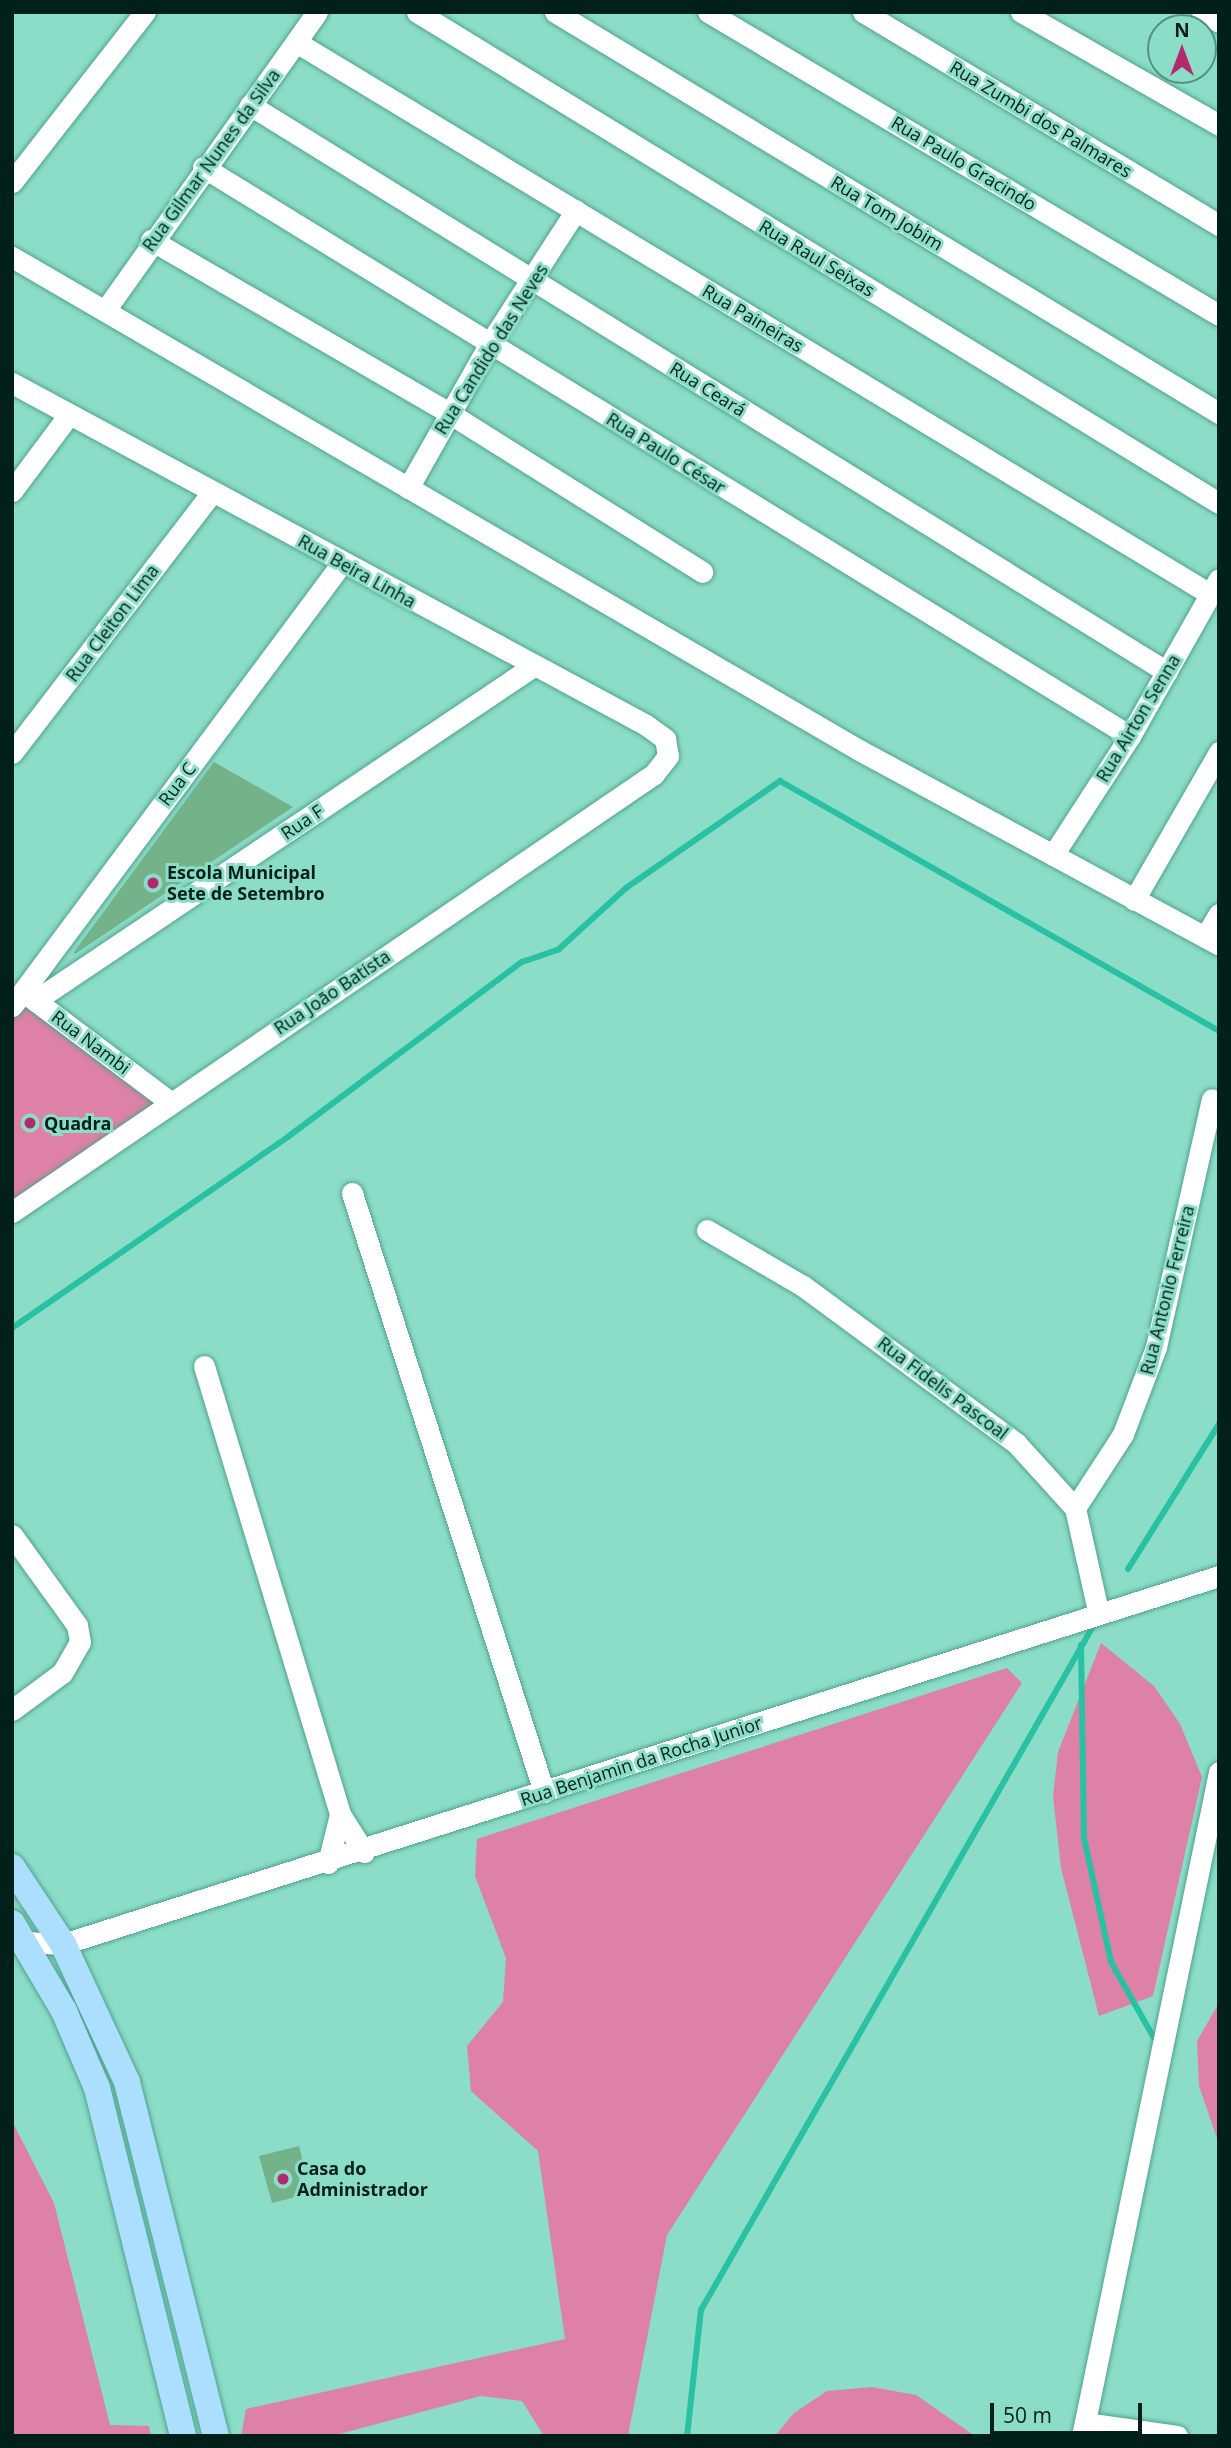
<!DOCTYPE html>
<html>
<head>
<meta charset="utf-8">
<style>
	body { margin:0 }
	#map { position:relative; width:1231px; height:2448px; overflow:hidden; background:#8bddc7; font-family:"Open Sans",sans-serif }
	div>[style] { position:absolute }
	.green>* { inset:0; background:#dd81a6 }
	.stream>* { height:6px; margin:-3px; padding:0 3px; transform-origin:3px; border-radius:3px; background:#29c1a3 }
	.building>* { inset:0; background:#74b28a }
	.roads { filter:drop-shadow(0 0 2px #4fa28e) drop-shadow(0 0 2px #4fa28e) }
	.minor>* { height:21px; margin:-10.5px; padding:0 10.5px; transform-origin:10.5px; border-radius:10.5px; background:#fff }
	.major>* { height:26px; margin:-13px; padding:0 13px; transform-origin:13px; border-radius:13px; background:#abdffd }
	.dots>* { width:19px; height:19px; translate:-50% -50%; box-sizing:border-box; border:4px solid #8bddc7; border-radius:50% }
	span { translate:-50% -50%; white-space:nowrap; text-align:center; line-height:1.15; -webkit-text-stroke:6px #8bddc7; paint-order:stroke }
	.street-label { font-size:18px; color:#002019 }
	.poi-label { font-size:18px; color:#002019; font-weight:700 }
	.left { translate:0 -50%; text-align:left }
	.frame { position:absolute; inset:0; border:14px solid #002019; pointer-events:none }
	.north { position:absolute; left:1147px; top:14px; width:70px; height:70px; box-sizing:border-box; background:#8bddc7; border:2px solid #539181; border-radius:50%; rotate:0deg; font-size:19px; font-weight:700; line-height:28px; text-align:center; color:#002019 }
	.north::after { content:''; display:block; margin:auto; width:24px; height:32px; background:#b22a6d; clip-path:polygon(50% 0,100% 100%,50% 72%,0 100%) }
	.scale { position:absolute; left:990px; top:2403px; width:152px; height:32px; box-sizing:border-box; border:4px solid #002019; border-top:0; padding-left:9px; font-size:21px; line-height:24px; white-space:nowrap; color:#002019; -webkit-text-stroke:5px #8bddc7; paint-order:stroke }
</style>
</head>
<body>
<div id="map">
	<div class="green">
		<i style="clip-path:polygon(24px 999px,167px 1104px,12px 1209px,12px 1014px)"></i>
		<i style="clip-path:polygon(1101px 1643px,1154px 1686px,1180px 1724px,1202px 1777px,1153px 1996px,1099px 2016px,1061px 1868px,1053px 1796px,1058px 1752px)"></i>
		<i style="clip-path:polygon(1007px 1668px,1022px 1683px,667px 2235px,628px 2436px,544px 2436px,522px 2401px,481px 2396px,332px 2436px,241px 2436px,246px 2409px,565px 2339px,538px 2151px,471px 2091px,467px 2046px,503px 2002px,506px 1958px,475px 1876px,477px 1839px)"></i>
		<i style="clip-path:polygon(1219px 2003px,1219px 2144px,1199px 2086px,1197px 2041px)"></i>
		<i style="clip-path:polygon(12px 2121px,54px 2203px,110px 2425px,149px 2426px,151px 2436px,12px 2436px)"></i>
		<i style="clip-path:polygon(872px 2387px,916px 2395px,975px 2436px,775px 2436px,794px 2413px,827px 2391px)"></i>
	</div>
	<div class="stream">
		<i style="left:12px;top:1328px;width:337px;rotate:-34.7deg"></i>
		<i style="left:289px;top:1136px;width:291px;rotate:-36.8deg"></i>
		<i style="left:522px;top:962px;width:39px;rotate:-19deg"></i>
		<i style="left:559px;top:949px;width:91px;rotate:-42.3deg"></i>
		<i style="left:626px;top:888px;width:188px;rotate:-34.8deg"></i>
		<i style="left:780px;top:781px;width:505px;rotate:29.66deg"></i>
		<i style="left:1128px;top:1569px;width:171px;rotate:-57.9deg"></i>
		<i style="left:1081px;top:1645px;width:193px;rotate:89.1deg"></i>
		<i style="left:1084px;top:1838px;width:127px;rotate:77.7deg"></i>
		<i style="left:1111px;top:1962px;width:87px;rotate:60.5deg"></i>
		<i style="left:687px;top:2436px;width:127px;rotate:-83.7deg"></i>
		<i style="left:701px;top:2310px;width:792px;rotate:-60.17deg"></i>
	</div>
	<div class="building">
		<i style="clip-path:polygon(214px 762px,293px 807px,75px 954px,74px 952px)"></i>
		<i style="clip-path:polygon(299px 2146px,303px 2162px,295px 2164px,304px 2195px,272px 2203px,259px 2156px)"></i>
	</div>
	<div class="roads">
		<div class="minor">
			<i style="left:417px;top:12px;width:940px;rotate:31.48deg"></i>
			<i style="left:555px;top:12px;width:776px;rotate:31.13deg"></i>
			<i style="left:708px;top:12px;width:594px;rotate:30.67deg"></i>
			<i style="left:863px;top:12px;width:415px;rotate:30.9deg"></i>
			<i style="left:1021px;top:12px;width:228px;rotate:29.7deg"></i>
			<i style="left:1202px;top:12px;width:20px;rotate:30deg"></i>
			<i style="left:296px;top:42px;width:1068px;rotate:31.13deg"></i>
			<i style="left:250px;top:105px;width:1078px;rotate:31.73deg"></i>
			<i style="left:203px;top:167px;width:1088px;rotate:31.54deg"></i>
			<i style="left:12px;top:182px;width:216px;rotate:-52deg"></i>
			<i style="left:151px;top:240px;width:345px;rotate:30.1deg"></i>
			<i style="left:449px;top:413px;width:299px;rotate:32.1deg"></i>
			<i style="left:12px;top:257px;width:980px;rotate:30.2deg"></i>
			<i style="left:859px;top:750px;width:409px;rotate:28.4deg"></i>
			<i style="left:106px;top:309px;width:364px;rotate:-54.6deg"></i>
			<i style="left:12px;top:383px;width:720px;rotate:28.34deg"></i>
			<i style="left:646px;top:725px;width:24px;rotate:36deg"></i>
			<i style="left:665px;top:739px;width:17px;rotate:80deg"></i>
			<i style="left:668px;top:756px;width:23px;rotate:128deg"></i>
			<i style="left:654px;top:774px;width:777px;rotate:145.7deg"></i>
			<i style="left:408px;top:488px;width:167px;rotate:-60.5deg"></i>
			<i style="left:490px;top:343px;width:158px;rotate:-57.1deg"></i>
			<i style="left:12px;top:491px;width:94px;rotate:-53.3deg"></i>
			<i style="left:12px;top:753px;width:329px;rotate:-52.5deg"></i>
			<i style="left:1053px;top:855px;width:142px;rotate:-57.1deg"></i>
			<i style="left:1130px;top:736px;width:180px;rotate:-60.5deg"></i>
			<i style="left:1134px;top:900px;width:171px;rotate:-60.1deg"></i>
			<i style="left:1205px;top:937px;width:27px;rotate:-59deg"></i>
			<i style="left:25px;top:993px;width:181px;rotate:36.9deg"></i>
			<i style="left:36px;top:1000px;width:597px;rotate:-33.88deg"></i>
			<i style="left:12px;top:1006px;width:552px;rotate:-53.32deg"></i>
			<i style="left:352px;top:1193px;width:629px;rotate:72.23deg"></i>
			<i style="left:707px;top:1230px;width:111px;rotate:30.3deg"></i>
			<i style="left:803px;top:1286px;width:265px;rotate:36.4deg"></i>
			<i style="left:1016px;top:1443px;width:88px;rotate:47.8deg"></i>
			<i style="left:1075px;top:1508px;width:106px;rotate:77.4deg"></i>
			<i style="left:204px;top:1366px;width:468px;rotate:73.1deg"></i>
			<i style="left:340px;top:1814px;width:45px;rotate:57.7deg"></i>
			<i style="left:1075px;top:1508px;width:88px;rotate:-57deg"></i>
			<i style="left:1123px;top:1434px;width:93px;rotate:-69.2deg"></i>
			<i style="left:1156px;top:1347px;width:254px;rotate:-77.3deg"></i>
			<i style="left:12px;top:1535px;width:111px;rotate:54.2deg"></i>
			<i style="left:77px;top:1625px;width:17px;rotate:80deg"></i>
			<i style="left:80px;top:1642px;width:36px;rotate:120deg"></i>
			<i style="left:62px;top:1673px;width:62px;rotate:143.5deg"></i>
			<i style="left:328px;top:1863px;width:50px;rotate:-76.2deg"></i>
			<i style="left:12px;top:1941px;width:51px;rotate:3.4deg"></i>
			<i style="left:63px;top:1944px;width:1213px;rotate:-17.66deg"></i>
			<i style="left:1085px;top:2423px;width:93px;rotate:8deg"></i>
			<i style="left:1082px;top:2436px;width:678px;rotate:-78.34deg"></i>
		</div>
		<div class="major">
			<i style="left:12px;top:1867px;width:92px;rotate:56.5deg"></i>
			<i style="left:63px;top:1944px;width:152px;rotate:65.1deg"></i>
			<i style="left:127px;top:2082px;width:365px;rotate:75.9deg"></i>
			<i style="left:12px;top:1923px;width:102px;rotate:59.4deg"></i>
			<i style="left:64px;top:2011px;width:84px;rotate:66.8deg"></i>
			<i style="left:97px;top:2088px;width:358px;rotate:76.1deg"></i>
		</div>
	</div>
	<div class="dots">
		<i style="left:153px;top:883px;background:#b22a6d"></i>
		<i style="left:30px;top:1123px;background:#b22a6d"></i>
		<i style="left:283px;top:2179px;background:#b22a6d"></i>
	</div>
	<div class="street-label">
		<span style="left:1041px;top:119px;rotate:31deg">Rua Zumbi dos Palmares</span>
		<span style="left:211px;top:160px;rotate:-54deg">Rua Gilmar Nunes da Silva</span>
		<span style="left:964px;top:163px;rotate:31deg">Rua Paulo Gracindo</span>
		<span style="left:887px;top:213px;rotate:31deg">Rua Tom Jobim</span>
		<span style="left:817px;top:258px;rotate:31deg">Rua Raul Seixas</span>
		<span style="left:753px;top:318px;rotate:31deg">Rua Paineiras</span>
		<span style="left:491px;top:349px;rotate:-58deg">Rua Candido das Neves</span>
		<span style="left:708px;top:389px;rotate:32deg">Rua Ceará</span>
		<span style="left:666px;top:453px;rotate:32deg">Rua Paulo César</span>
		<span style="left:357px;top:571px;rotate:29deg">Rua Beira Linha</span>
		<span style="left:112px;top:623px;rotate:-53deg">Rua Cleiton Lima</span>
		<span style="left:1138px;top:718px;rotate:-59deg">Rua Airton Senna</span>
		<span style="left:177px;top:784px;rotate:-53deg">Rua C</span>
		<span style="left:302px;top:822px;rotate:-34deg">Rua F</span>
		<span style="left:332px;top:992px;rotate:-34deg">Rua Joāo Batista</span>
		<span style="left:91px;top:1042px;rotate:37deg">Rua Nambi</span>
		<span style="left:1167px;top:1290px;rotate:-76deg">Rua Antonio Ferreira</span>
		<span style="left:943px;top:1388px;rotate:37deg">Rua Fidelis Pascoal</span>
		<span style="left:641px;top:1761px;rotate:-18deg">Rua Benjamin da Rocha Junior</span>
	</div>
	<div class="poi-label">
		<span class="left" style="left:167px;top:883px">Escola Municipal<br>Sete de Setembro</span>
		<span class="left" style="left:44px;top:1123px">Quadra</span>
		<span class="left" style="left:297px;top:2179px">Casa do<br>Administrador</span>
	</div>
	<div class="frame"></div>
	<div class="north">N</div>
	<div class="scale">50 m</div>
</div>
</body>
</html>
